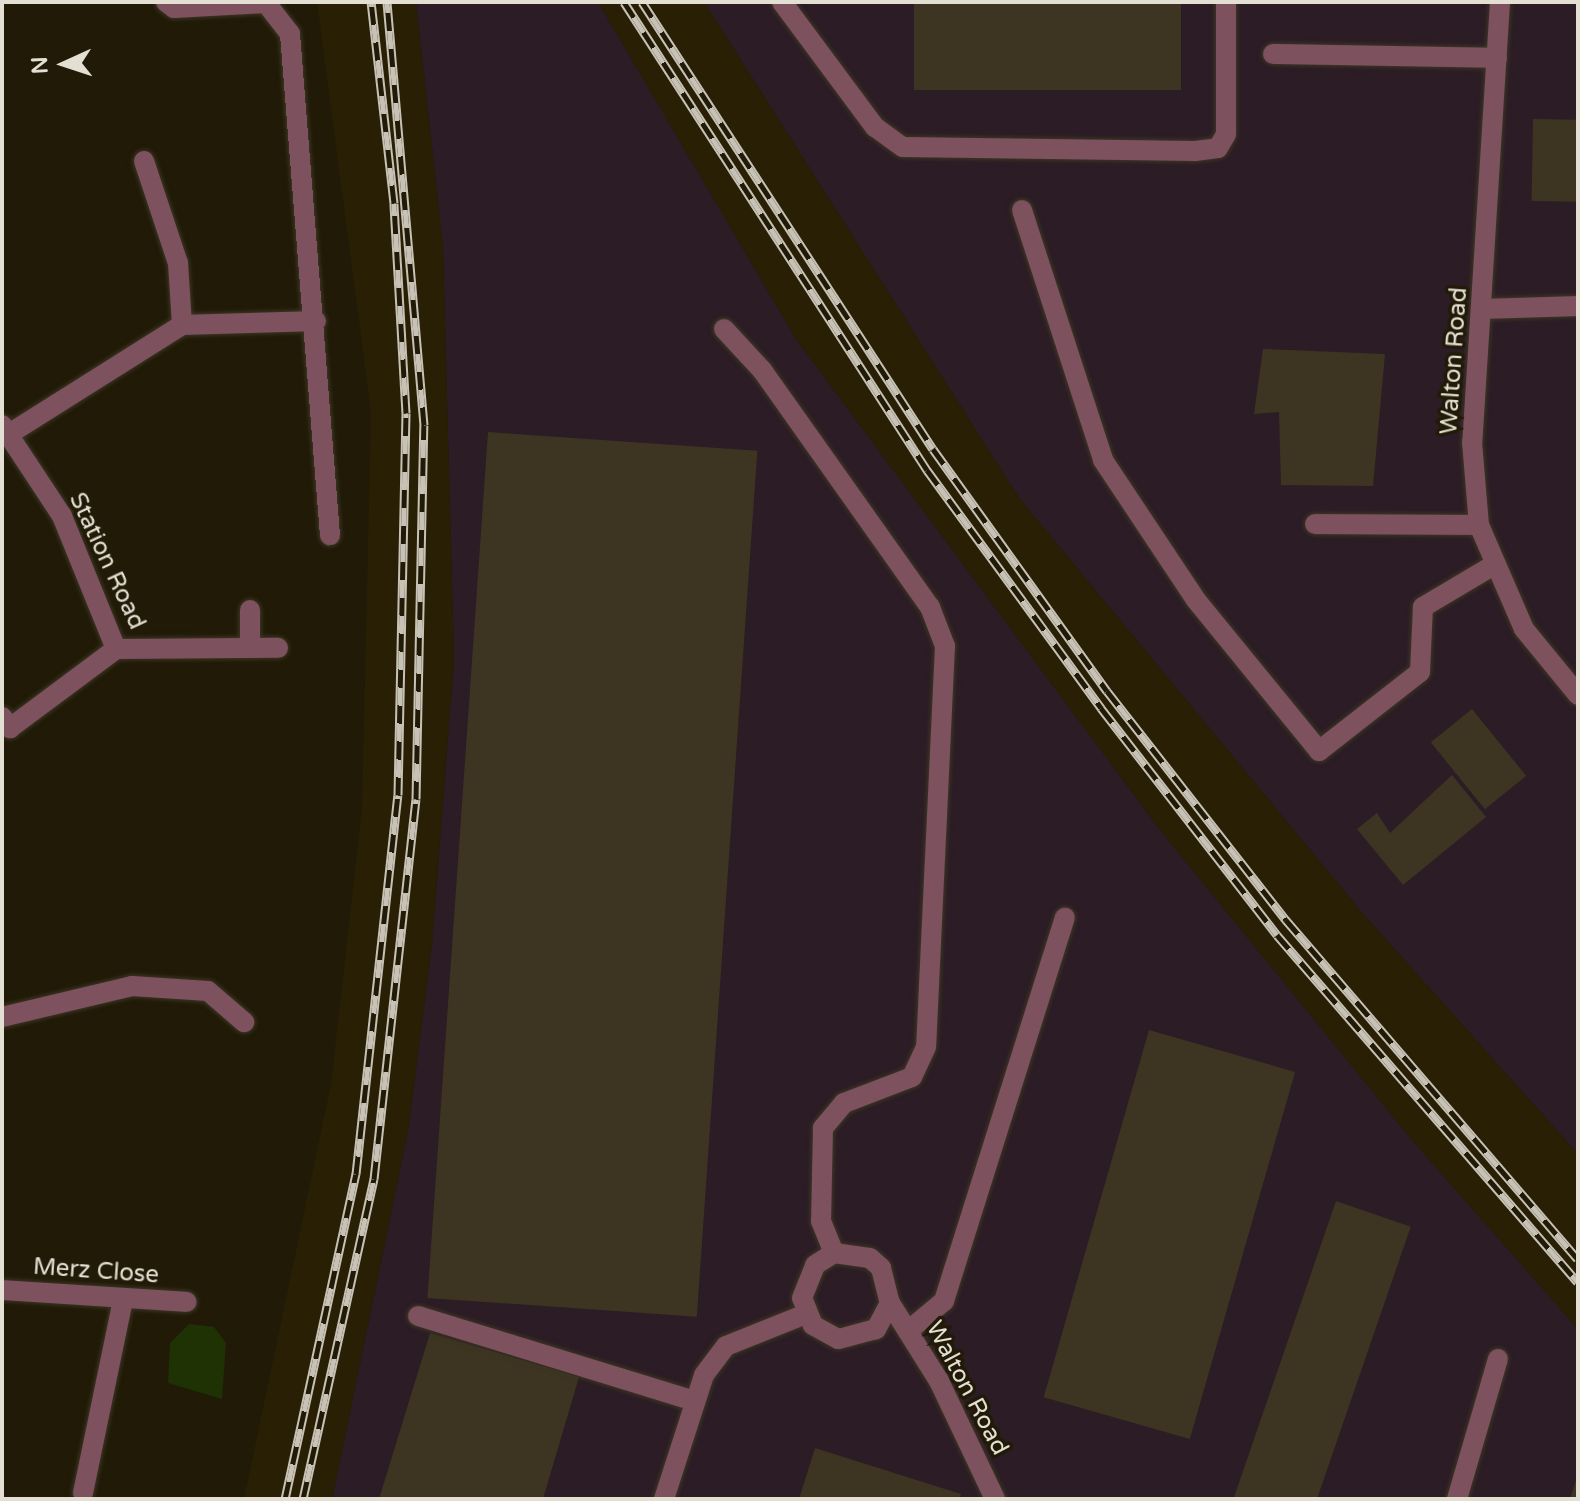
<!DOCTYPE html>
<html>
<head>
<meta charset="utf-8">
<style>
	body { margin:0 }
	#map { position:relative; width:1580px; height:1501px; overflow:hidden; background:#211a07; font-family:"Varela Round",sans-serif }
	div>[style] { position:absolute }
	.industrial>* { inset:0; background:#2c1c25 }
	.built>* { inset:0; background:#291f04 }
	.green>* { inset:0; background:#1e3203 }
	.building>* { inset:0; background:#3d3522; transform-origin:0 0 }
	.roads { filter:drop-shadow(0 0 2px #3c3624) drop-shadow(0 0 2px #3c3624) }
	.lane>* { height:20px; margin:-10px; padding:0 10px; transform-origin:10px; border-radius:10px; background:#7e515f }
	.street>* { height:20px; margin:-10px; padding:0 10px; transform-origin:10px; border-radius:10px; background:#7e515f }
	.rail>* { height:9px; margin-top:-4.5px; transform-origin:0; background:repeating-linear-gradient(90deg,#211a07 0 18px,#c7c2b5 0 36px); box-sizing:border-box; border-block:2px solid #c7c2b5 }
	span { translate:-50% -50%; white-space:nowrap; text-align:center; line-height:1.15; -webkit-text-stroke:7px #211a07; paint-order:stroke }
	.street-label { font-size:24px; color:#e4dfd3 }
	.frame { position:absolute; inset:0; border:4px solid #e4dfd3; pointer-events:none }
	.north { position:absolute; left:24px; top:24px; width:80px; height:80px; -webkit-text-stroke:6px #211a07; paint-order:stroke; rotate:267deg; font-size:22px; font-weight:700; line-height:32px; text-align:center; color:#e4dfd3 }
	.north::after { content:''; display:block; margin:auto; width:28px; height:36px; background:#e4dfd3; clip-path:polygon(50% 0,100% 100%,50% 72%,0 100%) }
</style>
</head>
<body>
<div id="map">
	<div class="industrial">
		<i style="clip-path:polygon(416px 2px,598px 2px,796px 339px,1160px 830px,1412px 1140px,1578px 1329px,1578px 1499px,332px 1499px,408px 1131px,432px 944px,454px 659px,443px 248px)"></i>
		<i style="clip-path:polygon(704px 2px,1578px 2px,1578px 1154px,1364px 915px,1019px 498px)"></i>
	</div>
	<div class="built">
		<i style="clip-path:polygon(317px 2px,416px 2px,443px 248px,454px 659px,432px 944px,408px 1131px,332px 1499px,244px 1499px,331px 1084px,362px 809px,371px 412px)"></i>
		<i style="clip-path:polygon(598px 2px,704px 2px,1019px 498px,1364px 915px,1578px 1154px,1578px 1329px,1412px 1140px,1160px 830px,796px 339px)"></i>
	</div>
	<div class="green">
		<i style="clip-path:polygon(189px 1324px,214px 1327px,226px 1343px,222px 1399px,168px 1383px,170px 1343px)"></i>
	</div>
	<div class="building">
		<i style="left:914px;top:2px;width:267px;height:88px"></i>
		<i style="left:1533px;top:119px;width:45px;height:82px;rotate:1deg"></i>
		<i style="clip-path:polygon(1263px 349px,1385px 354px,1373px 486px,1281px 485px,1279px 412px,1254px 414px)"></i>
		<i style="left:488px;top:432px;width:270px;height:868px;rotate:4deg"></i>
		<i style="left:1472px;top:709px;width:86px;height:53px;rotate:51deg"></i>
		<i style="clip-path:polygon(1452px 775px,1486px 817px,1403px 885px,1357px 829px,1377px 813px,1390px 833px)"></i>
		<i style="left:1149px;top:1030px;width:152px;height:382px;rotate:16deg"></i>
		<i style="left:1336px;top:1201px;width:79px;height:314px;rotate:19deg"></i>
		<i style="clip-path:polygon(430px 1333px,579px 1377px,543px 1499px,379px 1499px)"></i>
		<i style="clip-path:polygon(815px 1448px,961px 1494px,959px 1499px,799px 1499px)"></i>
		<i style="clip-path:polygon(1577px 1477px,1578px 1499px,1570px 1499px)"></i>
	</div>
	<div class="roads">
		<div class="lane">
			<i style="left:166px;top:2px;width:10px;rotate:37deg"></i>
			<i style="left:174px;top:8px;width:92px;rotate:-3.1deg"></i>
			<i style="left:266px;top:3px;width:39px;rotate:52deg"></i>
			<i style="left:290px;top:34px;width:503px;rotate:85.44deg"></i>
			<i style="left:782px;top:2px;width:156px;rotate:53.4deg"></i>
			<i style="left:875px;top:127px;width:34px;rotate:36deg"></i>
			<i style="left:903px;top:147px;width:292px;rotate:0.8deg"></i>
			<i style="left:1195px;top:151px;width:23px;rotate:-7deg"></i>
			<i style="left:1218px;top:148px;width:16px;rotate:-60deg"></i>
			<i style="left:1226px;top:134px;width:132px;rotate:-90deg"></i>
			<i style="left:1273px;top:54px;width:224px;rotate:1deg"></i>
			<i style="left:144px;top:161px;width:108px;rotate:71.6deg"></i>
			<i style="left:1022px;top:210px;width:263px;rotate:72deg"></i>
			<i style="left:1103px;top:460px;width:168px;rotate:56.4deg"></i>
			<i style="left:1196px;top:600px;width:195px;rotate:50.8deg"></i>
			<i style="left:1319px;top:751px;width:128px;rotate:-38deg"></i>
			<i style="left:1420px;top:672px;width:65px;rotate:-87.4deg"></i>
			<i style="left:1423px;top:607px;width:80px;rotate:-30.7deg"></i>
			<i style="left:1483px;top:309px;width:95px;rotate:-1.8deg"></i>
			<i style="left:724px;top:329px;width:56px;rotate:47.2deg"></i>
			<i style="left:762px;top:370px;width:291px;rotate:54.7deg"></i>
			<i style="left:930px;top:607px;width:42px;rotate:69deg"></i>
			<i style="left:945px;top:646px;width:401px;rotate:92.7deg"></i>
			<i style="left:926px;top:1047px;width:33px;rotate:115deg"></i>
			<i style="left:912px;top:1077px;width:73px;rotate:159.1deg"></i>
			<i style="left:844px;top:1103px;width:33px;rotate:130deg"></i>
			<i style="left:823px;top:1128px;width:93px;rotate:91.2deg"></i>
			<i style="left:821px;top:1221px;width:35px;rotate:68deg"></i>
			<i style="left:1315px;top:524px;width:164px;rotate:0.3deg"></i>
			<i style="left:418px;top:1316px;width:289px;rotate:17.1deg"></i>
			<i style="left:908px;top:1331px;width:47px;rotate:-39.8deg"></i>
			<i style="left:944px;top:1301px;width:402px;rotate:-72.5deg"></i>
			<i style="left:83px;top:1493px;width:197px;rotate:-78.3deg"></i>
			<i style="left:664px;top:1499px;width:130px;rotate:-72.1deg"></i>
			<i style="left:704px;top:1375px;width:36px;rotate:-53deg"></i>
			<i style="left:726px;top:1346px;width:86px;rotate:-21.8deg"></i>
			<i style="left:1457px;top:1499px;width:146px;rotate:-73.7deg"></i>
		</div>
		<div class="street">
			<i style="left:1500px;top:2px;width:441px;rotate:93.6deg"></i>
			<i style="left:1472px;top:442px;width:83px;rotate:85.2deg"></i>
			<i style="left:1479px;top:525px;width:113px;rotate:66.6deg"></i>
			<i style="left:1524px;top:629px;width:85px;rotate:50.7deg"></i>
			<i style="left:178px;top:263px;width:62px;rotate:86.3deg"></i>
			<i style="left:2px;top:425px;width:109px;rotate:56.6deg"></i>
			<i style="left:62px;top:516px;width:144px;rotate:67.9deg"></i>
			<i style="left:116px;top:649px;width:162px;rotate:-0.4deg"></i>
			<i style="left:9px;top:434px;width:204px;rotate:-32.2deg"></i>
			<i style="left:182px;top:325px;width:134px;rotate:-1.7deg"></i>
			<i style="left:250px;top:648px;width:38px;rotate:-90deg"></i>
			<i style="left:2px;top:717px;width:14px;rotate:54deg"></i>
			<i style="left:10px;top:728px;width:132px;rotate:-36.7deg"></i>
			<i style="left:2px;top:1017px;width:134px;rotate:-13.4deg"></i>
			<i style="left:132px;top:986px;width:76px;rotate:3.8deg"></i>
			<i style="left:208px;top:991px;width:48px;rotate:40.7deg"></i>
			<i style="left:2px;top:1290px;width:185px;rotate:3.7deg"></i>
			<i style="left:890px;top:1303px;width:30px;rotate:118deg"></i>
			<i style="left:876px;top:1329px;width:39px;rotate:165deg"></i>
			<i style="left:838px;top:1339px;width:29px;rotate:-151deg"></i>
			<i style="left:813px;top:1325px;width:29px;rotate:-112deg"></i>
			<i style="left:802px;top:1298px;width:35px;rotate:-68deg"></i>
			<i style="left:815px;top:1265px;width:22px;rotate:-32deg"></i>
			<i style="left:834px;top:1253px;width:36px;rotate:8deg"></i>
			<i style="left:870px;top:1258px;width:15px;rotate:42deg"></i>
			<i style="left:881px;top:1268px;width:36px;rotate:76deg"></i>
			<i style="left:890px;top:1303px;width:92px;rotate:57.9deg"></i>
			<i style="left:939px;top:1381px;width:131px;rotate:64.6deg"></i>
		</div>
	</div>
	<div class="rail">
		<i style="left:624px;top:2px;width:558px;rotate:57.08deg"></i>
		<i style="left:927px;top:470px;width:295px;rotate:53.8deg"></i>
		<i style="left:1101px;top:708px;width:287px;rotate:52.2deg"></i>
		<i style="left:1277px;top:935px;width:459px;rotate:49.1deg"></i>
		<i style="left:642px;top:2px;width:533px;rotate:56.94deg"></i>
		<i style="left:933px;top:449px;width:298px;rotate:54.3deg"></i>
		<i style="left:1107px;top:691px;width:291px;rotate:52deg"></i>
		<i style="left:1286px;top:920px;width:447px;rotate:49.3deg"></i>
		<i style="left:285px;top:1499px;width:333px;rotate:-77.7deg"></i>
		<i style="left:356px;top:1174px;width:381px;rotate:-83.7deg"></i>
		<i style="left:398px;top:795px;width:382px;rotate:-88.8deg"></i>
		<i style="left:406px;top:413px;width:210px;rotate:-93.3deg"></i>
		<i style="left:394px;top:203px;width:202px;rotate:-96.5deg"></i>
		<i style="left:303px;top:1499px;width:328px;rotate:-77.5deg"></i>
		<i style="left:374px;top:1179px;width:382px;rotate:-83.7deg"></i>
		<i style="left:416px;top:799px;width:374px;rotate:-88.8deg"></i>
		<i style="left:424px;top:425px;width:425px;rotate:-95deg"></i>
	</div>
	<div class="street-label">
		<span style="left:1454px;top:361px;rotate:-86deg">Walton Road</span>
		<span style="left:107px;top:561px;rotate:65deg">Station Road</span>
		<span style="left:96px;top:1271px;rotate:4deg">Merz Close</span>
		<span style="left:967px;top:1388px;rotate:62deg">Walton Road</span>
	</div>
	<div class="frame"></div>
	<div class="north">N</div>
</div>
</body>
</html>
